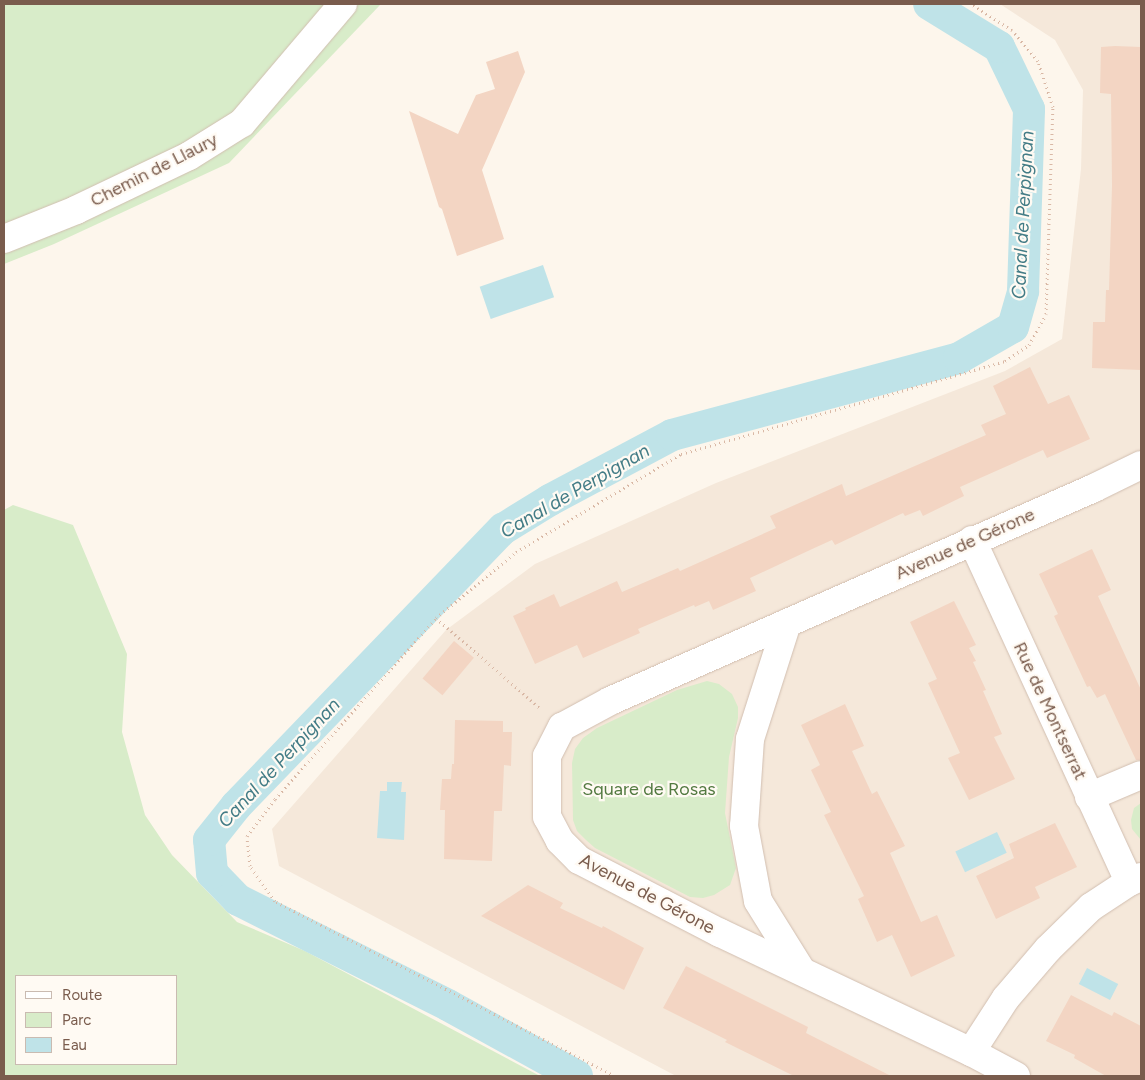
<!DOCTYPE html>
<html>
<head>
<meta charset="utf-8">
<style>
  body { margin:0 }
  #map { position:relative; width:1145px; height:1080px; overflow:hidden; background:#fdf6ec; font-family:Figtree,sans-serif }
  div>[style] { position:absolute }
  .residential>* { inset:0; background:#f5e8da }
  .green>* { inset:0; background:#d8ecc9 }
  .water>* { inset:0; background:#bfe3e8; transform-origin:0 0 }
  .canal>* { height:32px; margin:-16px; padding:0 16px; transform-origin:16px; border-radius:16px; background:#bfe3e8 }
  .building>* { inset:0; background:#f3d5c3; transform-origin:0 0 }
  .path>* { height:3px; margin-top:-1.5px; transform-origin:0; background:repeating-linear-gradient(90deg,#d9b8a5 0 1px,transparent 0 5px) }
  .roads { filter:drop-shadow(0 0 1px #d1beb0) drop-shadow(0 0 1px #d1beb0) }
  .minor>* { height:28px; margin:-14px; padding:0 14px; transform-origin:14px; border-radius:14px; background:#fff }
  span { translate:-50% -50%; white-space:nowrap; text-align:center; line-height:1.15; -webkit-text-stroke:4.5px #fffaf3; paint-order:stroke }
  .street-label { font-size:18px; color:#7a5c4d }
  .park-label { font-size:18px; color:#537a41 }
  .water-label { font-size:19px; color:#437c86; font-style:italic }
  .frame { position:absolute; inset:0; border:5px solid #7a5c4d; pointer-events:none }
  .legend { position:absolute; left:15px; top:975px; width:162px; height:90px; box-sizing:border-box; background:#fffaf3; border:1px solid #cabbb1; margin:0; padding:6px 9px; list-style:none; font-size:15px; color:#7a5c4d }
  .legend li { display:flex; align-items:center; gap:10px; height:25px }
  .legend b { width:25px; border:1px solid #cabbb1 }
</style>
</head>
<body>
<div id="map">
  <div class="residential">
    <div style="clip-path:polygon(1000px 4px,1141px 4px,1141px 1076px,676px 1076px,279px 866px,272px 829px,446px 630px,535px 564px,716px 483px,1005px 371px,1062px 339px,1081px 169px,1083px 90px,1055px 40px)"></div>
  </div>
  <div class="green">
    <div style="clip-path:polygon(4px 4px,381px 4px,229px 163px,54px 244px,4px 264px)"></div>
    <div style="clip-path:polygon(evenodd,13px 505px,73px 525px,127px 654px,122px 732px,145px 815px,172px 855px,237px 922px,305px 951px,540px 1076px,4px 1076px,4px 510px,13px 505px,16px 976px,176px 976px,176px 1064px,16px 1064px,16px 976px)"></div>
    <div style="clip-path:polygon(707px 681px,719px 684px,732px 694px,738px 707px,738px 718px,729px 757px,725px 813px,736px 868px,730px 885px,714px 895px,703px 898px,690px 897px,595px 848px,586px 840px,577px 831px,573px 820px,572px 763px,575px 749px,583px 738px,597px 728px,677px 690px)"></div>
    <div style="clip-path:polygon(1141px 803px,1141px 840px,1132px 829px,1131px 820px,1134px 808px)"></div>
  </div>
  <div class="water">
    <div style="left:543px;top:265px;width:34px;height:67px;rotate:71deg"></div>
    <div style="clip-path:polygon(387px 782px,402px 782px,401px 792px,406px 792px,404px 840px,377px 838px,380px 791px,387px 791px)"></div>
    <div style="left:997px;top:832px;width:23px;height:46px;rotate:65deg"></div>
    <div style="left:1087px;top:968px;width:35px;height:18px;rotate:27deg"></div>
  </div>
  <div class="canal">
    <div style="left:577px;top:1076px;width:147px;rotate:-151.2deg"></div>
    <div style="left:448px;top:1005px;width:235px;rotate:-153.4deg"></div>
    <div style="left:238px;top:900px;width:37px;rotate:-134deg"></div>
    <div style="left:212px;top:873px;width:33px;rotate:-95deg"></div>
    <div style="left:209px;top:840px;width:43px;rotate:-51.5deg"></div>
    <div style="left:236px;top:806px;width:385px;rotate:-46.1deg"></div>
    <div style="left:503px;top:529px;width:55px;rotate:-31.7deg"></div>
    <div style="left:550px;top:500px;width:138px;rotate:-28deg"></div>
    <div style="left:672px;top:435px;width:297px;rotate:-15deg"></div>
    <div style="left:959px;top:358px;width:62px;rotate:-29.9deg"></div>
    <div style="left:1013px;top:327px;width:37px;rotate:-74deg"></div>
    <div style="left:1023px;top:291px;width:182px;rotate:-88.1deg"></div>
    <div style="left:1029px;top:109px;width:69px;rotate:-115.8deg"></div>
    <div style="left:999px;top:47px;width:82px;rotate:-148.4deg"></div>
  </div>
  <div class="building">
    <div style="clip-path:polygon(1115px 46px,1141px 47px,1141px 370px,1092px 368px,1093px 322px,1105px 322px,1106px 290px,1109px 290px,1112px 186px,1111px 94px,1100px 93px,1101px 47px)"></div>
    <div style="clip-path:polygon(518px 51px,525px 72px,482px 170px,504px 239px,457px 256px,442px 209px,439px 207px,409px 111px,458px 134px,476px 95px,495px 89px,486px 62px)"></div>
    <div style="clip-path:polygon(1030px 367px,1048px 404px,1069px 395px,1090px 439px,1047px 458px,1043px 450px,960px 487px,964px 496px,923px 516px,920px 510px,905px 516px,903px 513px,835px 545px,832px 540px,810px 550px,750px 578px,756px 591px,713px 610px,709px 601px,695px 607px,694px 605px,638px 629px,640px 633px,583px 658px,577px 645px,535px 664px,513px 616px,526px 610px,525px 608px,554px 594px,560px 607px,617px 581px,622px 592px,678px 568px,680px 571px,776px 528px,770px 516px,842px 484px,846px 496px,986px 435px,981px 425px,1006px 414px,993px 386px)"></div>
    <div style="clip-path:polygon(1092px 549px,1111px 590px,1098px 596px,1141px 690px,1141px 760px,1136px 760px,1105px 694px,1097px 698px,1090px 686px,1087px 687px,1054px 616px,1058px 614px,1039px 574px)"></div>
    <div style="clip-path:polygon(954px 601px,976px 645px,969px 648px,976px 661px,973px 662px,986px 690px,983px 691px,1002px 734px,994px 737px,1015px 779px,969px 800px,948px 758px,960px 753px,928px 683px,937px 679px,910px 622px)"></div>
    <div style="left:454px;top:641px;width:26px;height:49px;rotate:40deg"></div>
    <div style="clip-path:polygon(845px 704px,864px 746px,852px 751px,872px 794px,877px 791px,905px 846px,890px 853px,921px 922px,937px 915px,955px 956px,911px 977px,892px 935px,877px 942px,858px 899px,864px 896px,824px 815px,831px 812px,811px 770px,820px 765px,801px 725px)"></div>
    <div style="clip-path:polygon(455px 720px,503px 721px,503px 732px,512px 732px,511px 766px,504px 765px,502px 811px,494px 811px,492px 861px,444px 859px,445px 810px,440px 810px,442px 779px,451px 779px,452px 764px,454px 764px)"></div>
    <div style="clip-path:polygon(1055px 823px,1077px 867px,1035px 887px,1040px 898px,996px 919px,976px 876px,1014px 858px,1009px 844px)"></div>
    <div style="clip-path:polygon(528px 885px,563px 903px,560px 908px,602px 928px,603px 926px,644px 948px,624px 990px,481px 916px)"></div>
    <div style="clip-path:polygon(686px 966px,808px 1027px,806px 1033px,891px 1076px,794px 1076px,725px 1042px,727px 1040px,663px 1008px)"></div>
    <div style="clip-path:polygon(1071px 995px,1112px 1016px,1114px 1012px,1141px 1026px,1141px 1076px,1106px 1076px,1074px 1058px,1075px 1055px,1046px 1041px)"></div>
  </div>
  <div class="path">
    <div style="left:436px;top:618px;width:139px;rotate:40.9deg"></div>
    <div style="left:615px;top:1076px;width:382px;rotate:-152.8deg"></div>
    <div style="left:275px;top:901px;width:43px;rotate:-125.5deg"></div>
    <div style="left:250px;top:866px;width:30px;rotate:-96deg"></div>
    <div style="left:247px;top:836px;width:46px;rotate:-52.9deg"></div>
    <div style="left:275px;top:799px;width:242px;rotate:-48.3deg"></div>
    <div style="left:436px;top:618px;width:104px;rotate:-39.5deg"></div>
    <div style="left:516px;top:552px;width:192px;rotate:-30.7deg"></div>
    <div style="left:681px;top:454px;width:337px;rotate:-16deg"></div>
    <div style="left:1005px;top:361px;width:29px;rotate:-34deg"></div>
    <div style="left:1029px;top:345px;width:35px;rotate:-61deg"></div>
    <div style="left:1046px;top:314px;width:207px;rotate:-88.1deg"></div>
    <div style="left:1053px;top:107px;width:48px;rotate:-108.1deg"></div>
    <div style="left:1038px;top:61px;width:40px;rotate:-130deg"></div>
    <div style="left:1012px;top:30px;width:49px;rotate:-147.6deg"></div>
  </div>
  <div class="roads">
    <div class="minor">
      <div style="left:4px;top:239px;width:78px;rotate:-21.9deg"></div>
      <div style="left:76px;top:210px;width:125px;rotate:-25.5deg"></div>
      <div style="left:189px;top:156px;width:62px;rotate:-31.9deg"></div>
      <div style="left:242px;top:123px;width:156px;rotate:-49.7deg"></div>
      <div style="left:972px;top:540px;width:376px;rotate:65.3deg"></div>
      <div style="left:787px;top:623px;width:122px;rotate:107.7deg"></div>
      <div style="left:750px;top:739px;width:87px;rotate:93.9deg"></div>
      <div style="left:744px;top:826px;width:76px;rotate:79.4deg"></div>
      <div style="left:758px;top:901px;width:81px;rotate:58.1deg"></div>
      <div style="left:1089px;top:797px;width:56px;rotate:-22.9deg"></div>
      <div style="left:971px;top:1052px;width:64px;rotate:-57.1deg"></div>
      <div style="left:1006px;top:998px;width:65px;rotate:-49.4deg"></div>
      <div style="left:1048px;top:949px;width:60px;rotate:-44.3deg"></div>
      <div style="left:1091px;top:907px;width:45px;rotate:-33.3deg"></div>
      <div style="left:1129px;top:882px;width:13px;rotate:-23deg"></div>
      <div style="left:1016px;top:1076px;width:51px;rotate:-151.9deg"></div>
      <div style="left:971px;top:1052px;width:278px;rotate:-154.6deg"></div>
      <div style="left:720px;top:933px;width:159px;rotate:-152.6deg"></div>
      <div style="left:579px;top:860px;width:27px;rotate:-135deg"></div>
      <div style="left:560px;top:841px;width:27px;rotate:-118deg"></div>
      <div style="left:547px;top:817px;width:61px;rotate:-90deg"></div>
      <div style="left:547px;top:756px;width:33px;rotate:-63deg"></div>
      <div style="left:562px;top:727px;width:55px;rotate:-28.4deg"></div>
      <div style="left:610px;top:701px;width:529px;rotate:-23.75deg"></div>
      <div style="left:1094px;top:488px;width:52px;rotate:-26.1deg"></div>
    </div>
  </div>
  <div class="street-label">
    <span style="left:154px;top:170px;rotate:-27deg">Chemin de Llaury</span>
    <span style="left:965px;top:544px;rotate:-24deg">Avenue de Gérone</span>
    <span style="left:1050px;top:711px;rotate:65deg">Rue de Montserrat</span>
    <span style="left:647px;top:894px;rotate:28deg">Avenue de Gérone</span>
  </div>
  <div class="park-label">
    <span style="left:649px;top:789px">Square de Rosas</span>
  </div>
  <div class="water-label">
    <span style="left:1023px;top:215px;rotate:-87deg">Canal de Perpignan</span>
    <span style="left:575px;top:491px;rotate:-30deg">Canal de Perpignan</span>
    <span style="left:279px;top:763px;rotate:-47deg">Canal de Perpignan</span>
  </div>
  <div class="frame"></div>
  <ul class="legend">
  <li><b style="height:6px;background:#fff"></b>Route</li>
  <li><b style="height:14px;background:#d8ecc9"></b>Parc</li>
  <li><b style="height:14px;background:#bfe3e8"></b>Eau</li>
  </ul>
</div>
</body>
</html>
